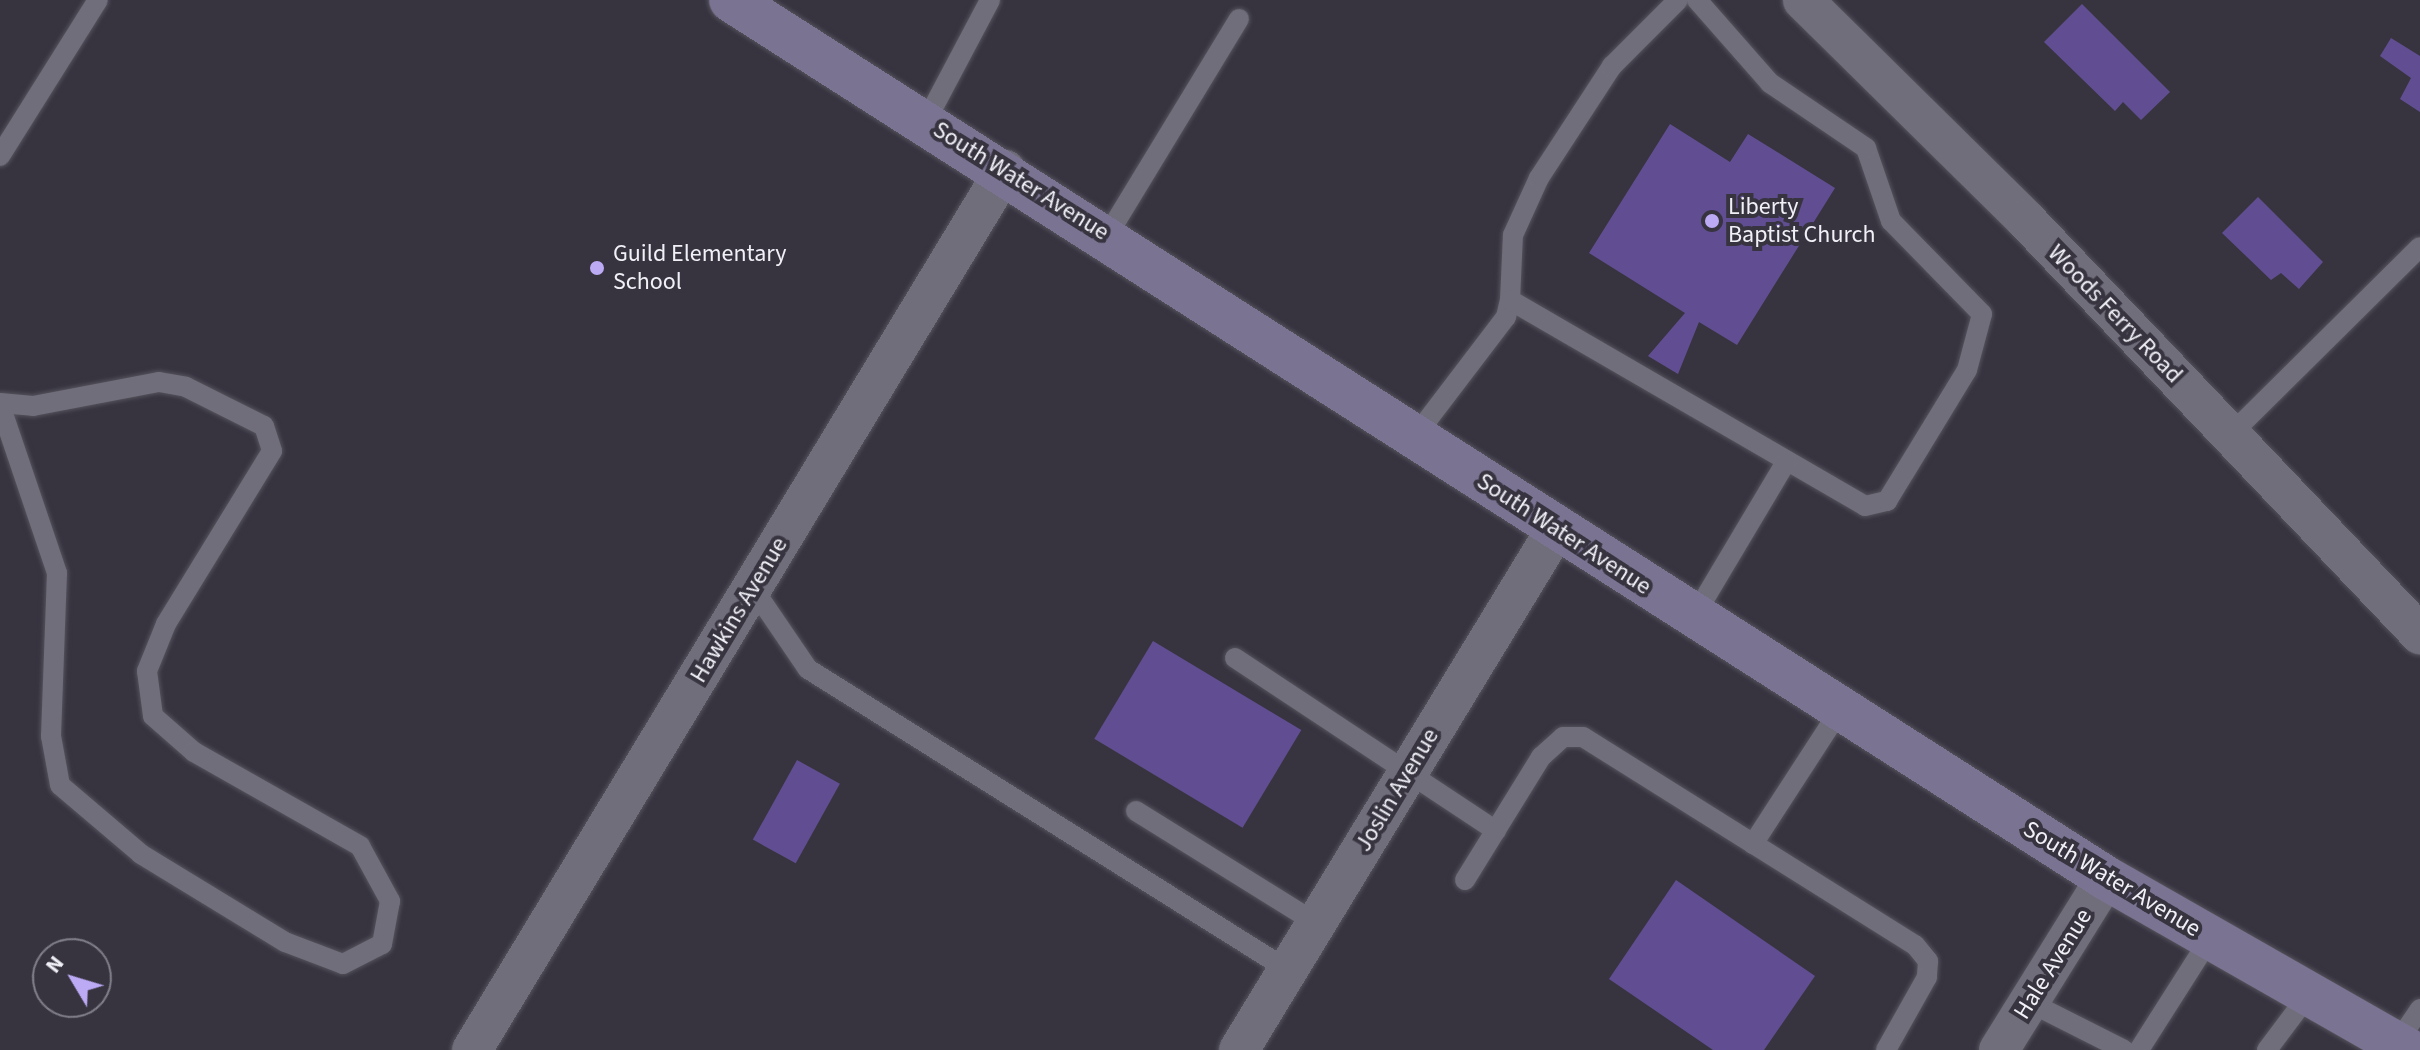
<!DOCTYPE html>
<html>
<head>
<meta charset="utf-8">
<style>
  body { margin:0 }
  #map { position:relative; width:2420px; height:1050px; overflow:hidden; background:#373440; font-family:"Source Sans 3",sans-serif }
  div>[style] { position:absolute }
  .building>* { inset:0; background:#614e92; transform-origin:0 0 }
  .roads { filter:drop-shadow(0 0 2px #55535c) drop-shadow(0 0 2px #55535c) }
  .service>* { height:20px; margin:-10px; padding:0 10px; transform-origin:10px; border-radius:10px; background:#716e7b }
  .minor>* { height:40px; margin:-20px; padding:0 20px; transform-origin:20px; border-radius:20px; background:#716e7b }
  .secondary>* { height:44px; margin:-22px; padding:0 22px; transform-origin:22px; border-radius:22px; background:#7b7392 }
  .dots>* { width:22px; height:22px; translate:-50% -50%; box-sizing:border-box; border:4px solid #373440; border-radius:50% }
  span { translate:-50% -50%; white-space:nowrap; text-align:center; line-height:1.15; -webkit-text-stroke:8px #373440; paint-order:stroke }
  .street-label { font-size:24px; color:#f1f0f7 }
  .poi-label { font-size:24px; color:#f1f0f7 }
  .left { translate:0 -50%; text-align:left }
  .north { position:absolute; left:32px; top:938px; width:80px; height:80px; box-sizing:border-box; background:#373440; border:2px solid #817f89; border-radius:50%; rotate:308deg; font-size:22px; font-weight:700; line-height:32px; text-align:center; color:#f1f0f7 }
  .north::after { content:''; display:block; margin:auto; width:28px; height:36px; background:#bcaaf5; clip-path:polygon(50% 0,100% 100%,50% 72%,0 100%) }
</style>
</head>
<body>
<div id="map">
  <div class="building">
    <div style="clip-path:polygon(2082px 4px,2170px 92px,2141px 120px,2123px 102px,2115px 111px,2044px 42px)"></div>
    <div style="clip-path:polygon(2391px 38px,2420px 56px,2420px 112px,2400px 99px,2411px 78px,2380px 56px)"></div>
    <div style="clip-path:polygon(1670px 124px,1730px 162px,1748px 134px,1835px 188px,1737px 345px,1699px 322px,1678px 374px,1648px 356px,1685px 313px,1589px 253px)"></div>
    <div style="clip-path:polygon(2258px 197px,2323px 262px,2299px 289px,2281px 273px,2271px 280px,2222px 233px)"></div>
    <div style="left:1153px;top:641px;width:173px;height:114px;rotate:31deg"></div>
    <div style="left:797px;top:760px;width:49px;height:91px;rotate:29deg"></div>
    <div style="clip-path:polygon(1676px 880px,1815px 976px,1764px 1050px,1713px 1050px,1609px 979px)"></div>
  </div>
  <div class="roads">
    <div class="service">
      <div style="left:926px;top:121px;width:137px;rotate:-62.1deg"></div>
      <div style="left:0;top:156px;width:184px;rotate:-57.9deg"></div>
      <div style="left:1107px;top:236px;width:254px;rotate:-58.7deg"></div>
      <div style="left:1510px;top:300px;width:65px;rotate:-87.4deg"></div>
      <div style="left:1513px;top:235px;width:63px;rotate:-65.5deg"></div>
      <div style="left:1539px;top:178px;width:134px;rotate:-56.9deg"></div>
      <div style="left:1612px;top:66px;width:93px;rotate:-45deg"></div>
      <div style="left:0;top:403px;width:33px;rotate:5deg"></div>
      <div style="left:33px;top:406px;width:128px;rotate:-10.8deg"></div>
      <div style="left:159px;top:382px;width:27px;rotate:10deg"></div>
      <div style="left:186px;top:387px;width:87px;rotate:26.6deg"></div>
      <div style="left:264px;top:426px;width:26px;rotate:72deg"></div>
      <div style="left:272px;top:451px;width:203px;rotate:121.5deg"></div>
      <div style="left:166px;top:624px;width:51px;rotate:112deg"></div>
      <div style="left:147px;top:671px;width:45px;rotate:82.4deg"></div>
      <div style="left:153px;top:716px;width:55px;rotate:41.3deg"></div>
      <div style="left:194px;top:752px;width:191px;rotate:29.5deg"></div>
      <div style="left:360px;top:846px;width:63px;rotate:61.4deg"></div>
      <div style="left:390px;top:901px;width:44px;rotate:100.5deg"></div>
      <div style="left:382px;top:944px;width:44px;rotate:152.9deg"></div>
      <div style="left:343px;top:964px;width:62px;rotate:-159.2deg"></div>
      <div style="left:285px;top:942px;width:169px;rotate:-148.6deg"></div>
      <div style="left:141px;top:854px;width:106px;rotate:-139.6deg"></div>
      <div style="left:60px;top:785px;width:50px;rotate:-100.4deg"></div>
      <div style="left:51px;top:736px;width:163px;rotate:-87.9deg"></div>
      <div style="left:57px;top:573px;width:177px;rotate:-108.7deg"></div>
      <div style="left:1416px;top:435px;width:148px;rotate:-52.7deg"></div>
      <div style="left:1506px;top:317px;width:17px;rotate:-77deg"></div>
      <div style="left:1510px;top:300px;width:410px;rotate:30.1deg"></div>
      <div style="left:1865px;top:506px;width:23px;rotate:-13deg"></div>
      <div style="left:1887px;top:501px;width:153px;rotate:-58.6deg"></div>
      <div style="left:1967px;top:370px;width:58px;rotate:-75deg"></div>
      <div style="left:1982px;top:314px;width:130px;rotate:-134.4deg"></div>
      <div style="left:1891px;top:221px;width:77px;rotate:-108.9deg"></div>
      <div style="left:1866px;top:148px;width:116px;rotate:-145.9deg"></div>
      <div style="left:1770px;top:83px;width:111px;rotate:-131.3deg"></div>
      <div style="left:2230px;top:435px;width:267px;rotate:-44.7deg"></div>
      <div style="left:752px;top:587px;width:99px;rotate:55.7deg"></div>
      <div style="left:808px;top:669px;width:567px;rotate:32.09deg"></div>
      <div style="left:1693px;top:618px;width:182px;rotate:-59.2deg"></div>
      <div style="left:1235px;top:658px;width:313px;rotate:33.5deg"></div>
      <div style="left:1136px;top:811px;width:212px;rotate:31.9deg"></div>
      <div style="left:1753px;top:844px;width:160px;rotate:-57deg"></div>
      <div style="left:1465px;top:880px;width:145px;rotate:-58.3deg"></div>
      <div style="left:1541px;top:757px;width:30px;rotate:-42deg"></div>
      <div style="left:1563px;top:737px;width:20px"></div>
      <div style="left:1583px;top:737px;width:392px;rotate:32.1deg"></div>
      <div style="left:1915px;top:945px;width:21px;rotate:51deg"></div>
      <div style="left:1928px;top:961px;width:16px;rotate:94deg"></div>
      <div style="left:1927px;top:977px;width:84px;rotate:119.3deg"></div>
      <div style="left:2029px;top:1002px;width:106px;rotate:26.8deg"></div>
      <div style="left:2397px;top:1043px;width:41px;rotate:-55.9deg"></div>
      <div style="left:2139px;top:1050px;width:134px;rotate:-57.5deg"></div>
      <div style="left:2267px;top:1050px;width:70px;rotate:-53.1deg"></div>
    </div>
    <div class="minor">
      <div style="left:1803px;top:0;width:313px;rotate:44.6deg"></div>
      <div style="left:2026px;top:220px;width:572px;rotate:46.42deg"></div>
      <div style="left:472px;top:1050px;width:1029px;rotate:-58.8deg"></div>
      <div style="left:1239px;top:1050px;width:608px;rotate:-58.66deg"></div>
      <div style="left:1999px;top:1050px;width:203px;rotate:-58.1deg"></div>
    </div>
    <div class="secondary">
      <div style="left:731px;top:0;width:1631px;rotate:32.56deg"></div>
      <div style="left:2106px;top:878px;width:348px;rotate:29.7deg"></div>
    </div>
  </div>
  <div class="dots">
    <div style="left:1712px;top:221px;background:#bcaaf5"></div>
    <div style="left:597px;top:268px;background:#bcaaf5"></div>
  </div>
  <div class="street-label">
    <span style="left:1021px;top:181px;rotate:32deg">South Water Avenue</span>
    <span style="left:2115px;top:314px;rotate:46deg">Woods Ferry Road</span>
    <span style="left:1564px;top:534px;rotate:33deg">South Water Avenue</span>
    <span style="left:739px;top:610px;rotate:-59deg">Hawkins Avenue</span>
    <span style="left:1397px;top:790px;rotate:-59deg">Joslin Avenue</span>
    <span style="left:2112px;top:879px;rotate:31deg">South Water Avenue</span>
    <span style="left:2053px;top:964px;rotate:-58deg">Hale Avenue</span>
  </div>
  <div class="poi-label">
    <span class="left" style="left:1728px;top:221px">Liberty<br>Baptist Church</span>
    <span class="left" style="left:613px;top:268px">Guild Elementary<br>School</span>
  </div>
  <div class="north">N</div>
</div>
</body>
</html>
